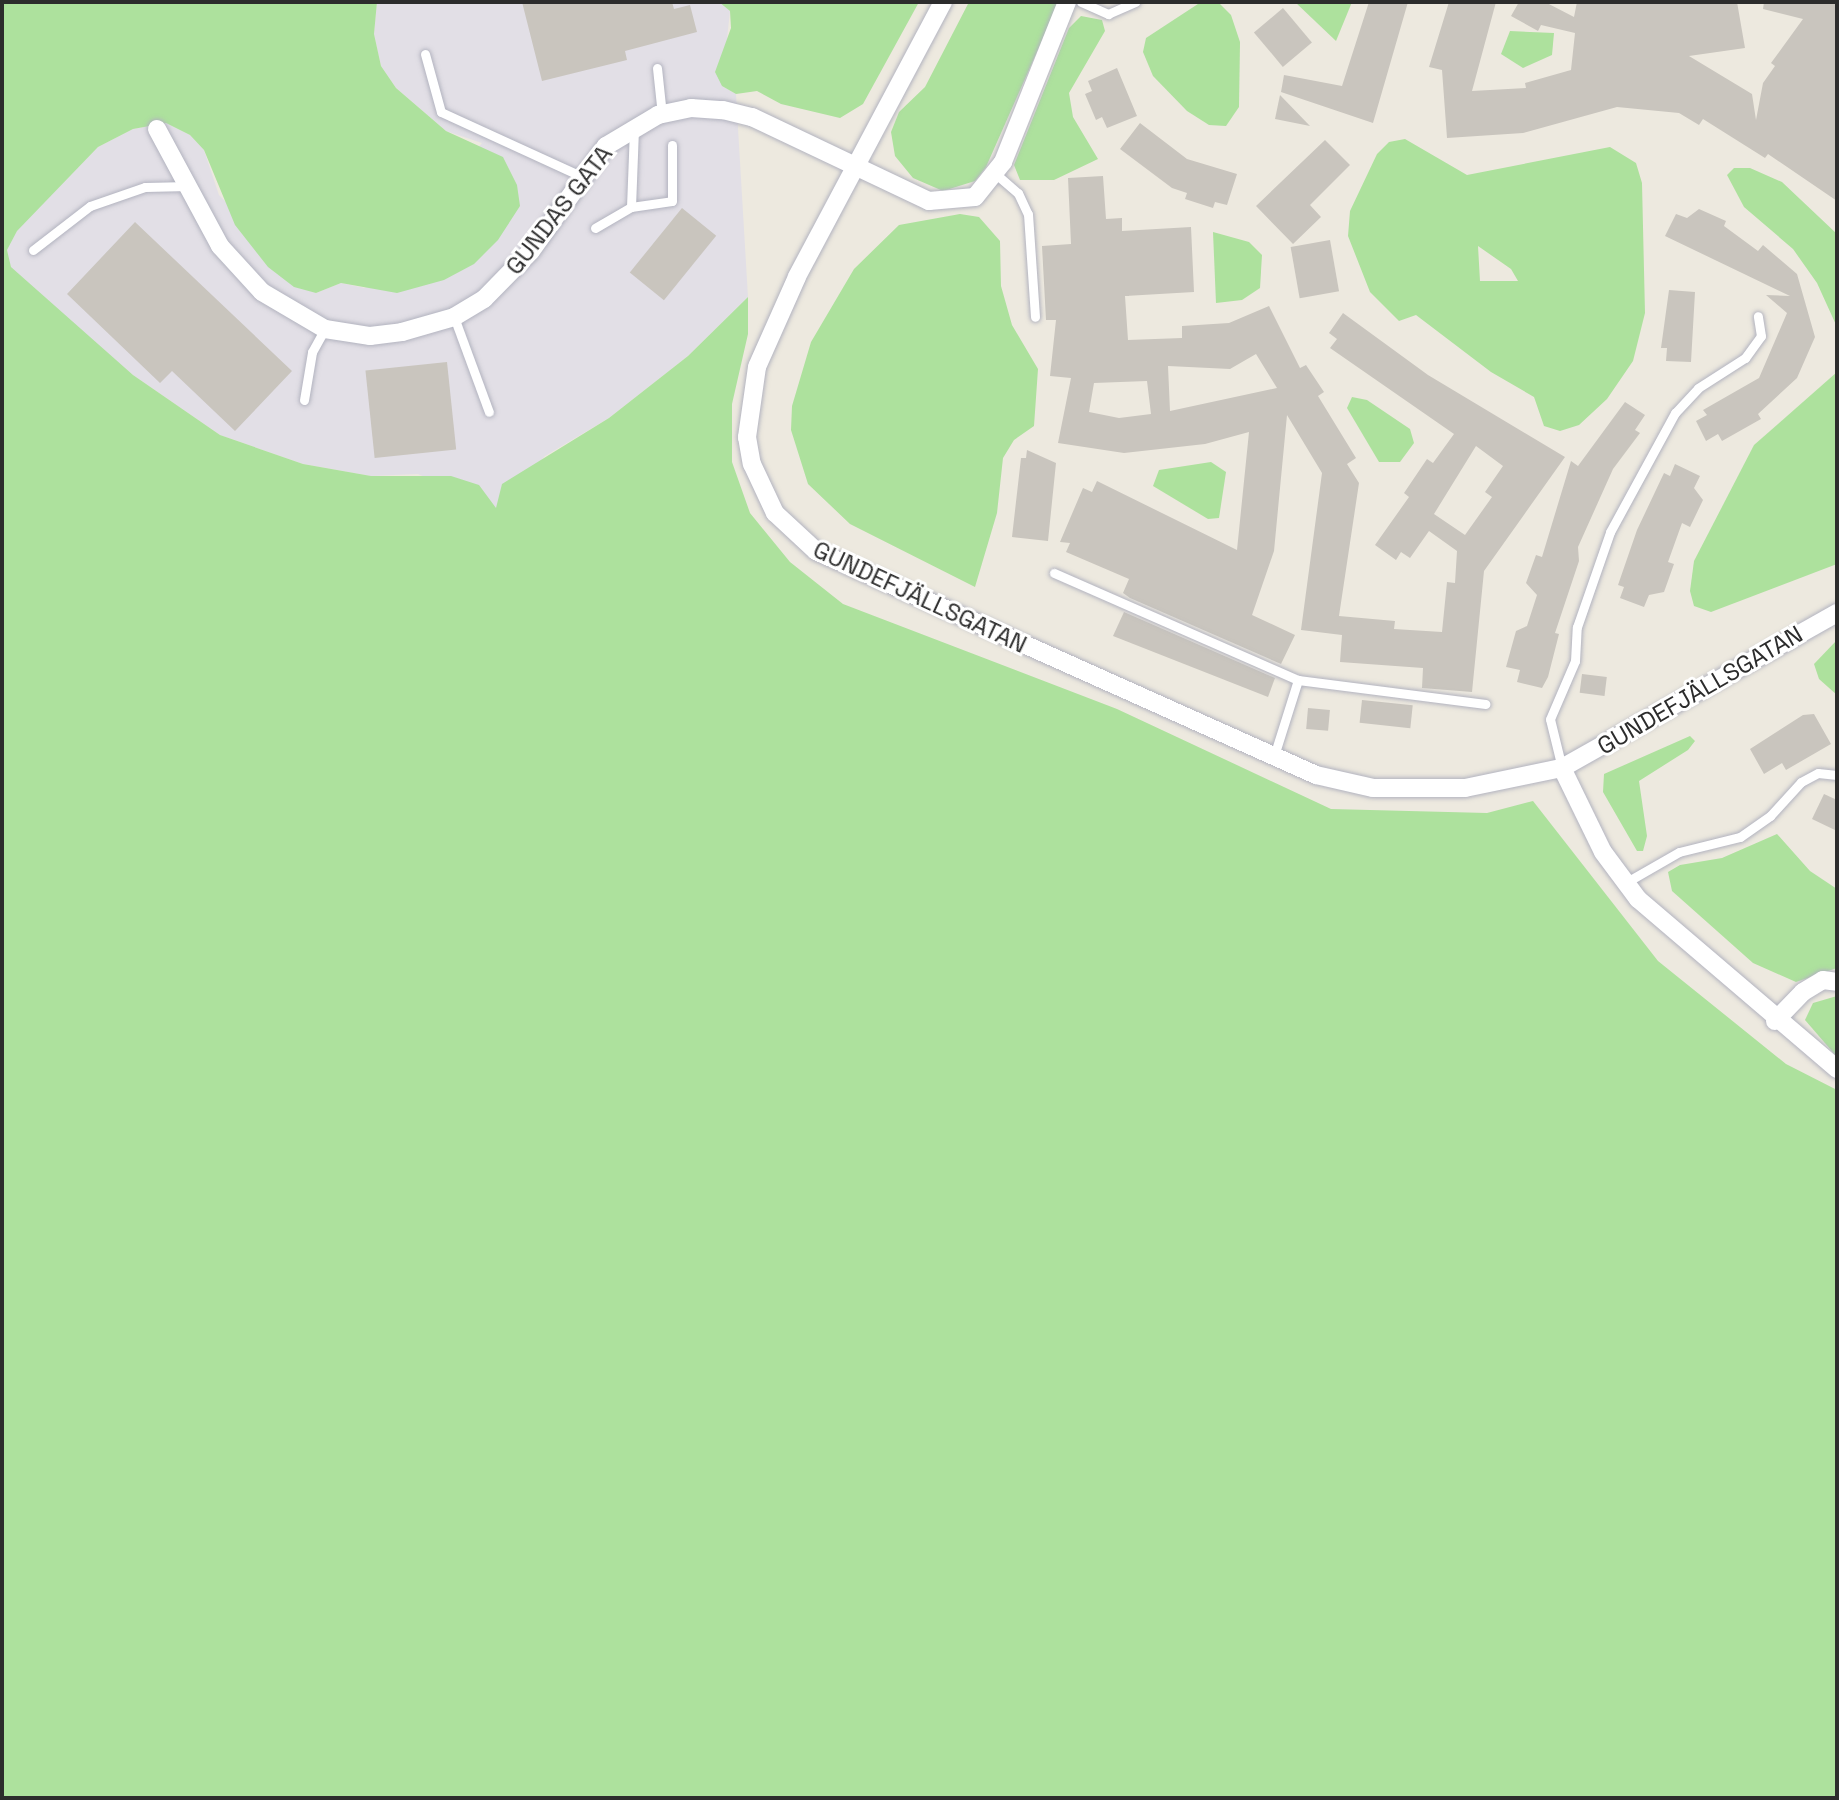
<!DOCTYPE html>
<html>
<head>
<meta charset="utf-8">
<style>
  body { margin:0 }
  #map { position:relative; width:1839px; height:1800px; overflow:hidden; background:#ede9df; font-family:"Space Grotesk",sans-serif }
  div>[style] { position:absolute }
  .industrial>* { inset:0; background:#e2dfe6 }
  .green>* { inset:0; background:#ade19d }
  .building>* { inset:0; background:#c9c5be; transform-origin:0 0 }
  .roads { filter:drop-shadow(0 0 2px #b2b3bf) drop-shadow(0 0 2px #b2b3bf) }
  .lane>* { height:9px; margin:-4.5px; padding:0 4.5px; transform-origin:4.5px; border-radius:4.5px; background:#fff }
  .street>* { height:18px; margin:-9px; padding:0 9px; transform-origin:9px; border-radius:9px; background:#fff }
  span { translate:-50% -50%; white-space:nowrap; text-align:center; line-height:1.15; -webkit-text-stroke:6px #fff; paint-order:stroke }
  .street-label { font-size:24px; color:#2c2c2c }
  .frame { position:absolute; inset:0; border:4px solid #2c2c2c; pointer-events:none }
</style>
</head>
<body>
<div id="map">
  <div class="industrial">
    <div style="clip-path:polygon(377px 2px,719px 2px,730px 11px,722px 86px,736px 94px,748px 297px,688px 356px,609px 418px,545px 456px,496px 509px,418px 474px,371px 476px,303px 464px,220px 435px,133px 375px,72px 324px,11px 268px,7px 250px,17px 230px,98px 147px,133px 129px,166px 123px,190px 135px,204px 150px,219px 195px,316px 293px,341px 283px,365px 288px,482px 143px,446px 131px,396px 88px,381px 66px,374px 34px)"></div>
  </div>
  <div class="green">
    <div style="clip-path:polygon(2px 2px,377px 2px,374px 34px,381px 66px,396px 88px,446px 131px,503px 157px,517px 185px,520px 206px,498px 240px,474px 264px,444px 280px,397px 293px,341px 283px,316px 293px,294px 287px,268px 267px,235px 225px,204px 150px,190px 135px,166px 123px,133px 129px,98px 147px,17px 231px,7px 250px,11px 267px,133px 375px,220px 435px,303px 464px,371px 476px,451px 476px,479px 485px,496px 508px,502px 484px,609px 418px,688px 356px,748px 297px,748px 334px,732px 404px,732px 462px,750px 513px,790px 562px,843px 604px,1117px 709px,1331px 809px,1487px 813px,1533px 801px,1658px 961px,1786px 1064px,1837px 1090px,1837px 1798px,2px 1798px)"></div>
    <div style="clip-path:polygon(719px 2px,919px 2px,863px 104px,840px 118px,781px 104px,757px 91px,736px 94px,722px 86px,715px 72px,731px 28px,730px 11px)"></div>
    <div style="clip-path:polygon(969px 2px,1059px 2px,986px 167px,975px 181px,943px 191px,913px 178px,895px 156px,891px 132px,899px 112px,925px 87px)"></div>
    <div style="clip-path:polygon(1201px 2px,1218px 2px,1231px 15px,1240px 42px,1239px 107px,1226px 126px,1209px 125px,1187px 111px,1153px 76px,1143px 52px,1146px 38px)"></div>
    <div style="clip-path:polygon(1295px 2px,1352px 2px,1336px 41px)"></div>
    <div style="clip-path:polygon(1081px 16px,1102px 20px,1105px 31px,1069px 93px,1073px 117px,1098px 159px,1054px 180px,1020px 180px,1014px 165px,1069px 28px)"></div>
    <div style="clip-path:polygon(1510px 31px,1554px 33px,1552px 55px,1523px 68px,1501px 54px)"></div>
    <div style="clip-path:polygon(evenodd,1405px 139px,1467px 175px,1610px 147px,1636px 163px,1642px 183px,1645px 313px,1633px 361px,1607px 399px,1579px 425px,1560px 431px,1544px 426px,1534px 397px,1491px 372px,1416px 315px,1399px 321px,1370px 292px,1348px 236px,1350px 211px,1377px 154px,1389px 142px,1405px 139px,1478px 246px,1511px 269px,1518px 281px,1480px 281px,1478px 246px)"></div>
    <div style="clip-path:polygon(1734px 168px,1750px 168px,1782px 182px,1837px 234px,1837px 327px,1817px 283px,1793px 249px,1744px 207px,1727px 175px)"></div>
    <div style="clip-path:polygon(960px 214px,979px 217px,1000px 241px,1001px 286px,1012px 325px,1038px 369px,1034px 426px,1014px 440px,1003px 458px,997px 513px,975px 587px,850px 524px,808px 484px,791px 430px,792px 406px,811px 342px,854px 269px,899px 225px)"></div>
    <div style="clip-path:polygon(1213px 232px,1249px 242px,1262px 255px,1260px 288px,1242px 300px,1216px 303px)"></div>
    <div style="clip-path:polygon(1837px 372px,1837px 564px,1711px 612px,1694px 606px,1690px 591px,1694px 561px,1754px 445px)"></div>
    <div style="clip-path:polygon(1352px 397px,1367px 400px,1410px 429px,1414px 443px,1400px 462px,1379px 462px,1347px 408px)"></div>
    <div style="clip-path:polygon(1211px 462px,1226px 472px,1219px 518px,1208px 519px,1153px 486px,1159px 470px)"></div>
    <div style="clip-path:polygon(1837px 640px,1837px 695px,1819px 679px,1814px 664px)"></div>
    <div style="clip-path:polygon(1690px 736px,1695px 741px,1688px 750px,1639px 781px,1647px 836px,1643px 851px,1637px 851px,1603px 792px,1604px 774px)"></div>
    <div style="clip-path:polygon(1777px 834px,1810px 871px,1837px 889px,1837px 968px,1796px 982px,1753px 963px,1672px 891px,1668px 872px,1680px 865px,1722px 858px)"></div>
    <div style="clip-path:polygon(1837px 996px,1837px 1057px,1805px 1020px,1813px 1003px)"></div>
  </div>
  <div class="building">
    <div style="clip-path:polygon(522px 2px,672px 2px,674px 9px,690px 5px,697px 32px,625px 51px,627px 60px,542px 81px)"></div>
    <div style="clip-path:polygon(1369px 2px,1408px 2px,1373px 123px,1281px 92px,1284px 75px,1342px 86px)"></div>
    <div style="clip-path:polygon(1449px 2px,1496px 2px,1472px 91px,1526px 88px,1525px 83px,1571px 70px,1575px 33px,1541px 25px,1538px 31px,1511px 16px,1519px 2px,1545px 2px,1574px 17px,1577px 2px,1737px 2px,1745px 48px,1689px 56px,1752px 94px,1756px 120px,1763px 83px,1775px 66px,1771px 63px,1803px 19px,1763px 9px,1764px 2px,1837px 2px,1837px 201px,1768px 154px,1765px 158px,1703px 119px,1699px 125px,1679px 113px,1617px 107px,1523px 133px,1447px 138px,1442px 70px,1429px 67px)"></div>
    <div style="left:1283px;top:8px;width:45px;height:38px;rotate:50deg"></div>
    <div style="clip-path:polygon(1117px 68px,1137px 116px,1107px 128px,1102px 117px,1096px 120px,1085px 94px,1092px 91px,1088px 81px)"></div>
    <div style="clip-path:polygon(1280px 95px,1310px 126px,1275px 119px)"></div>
    <div style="clip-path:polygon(1140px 123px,1187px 159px,1237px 174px,1227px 205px,1215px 202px,1213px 208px,1185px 199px,1187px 193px,1172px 188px,1120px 149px)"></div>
    <div style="clip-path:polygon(1325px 140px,1350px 165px,1310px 205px,1321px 217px,1293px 244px,1256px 206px)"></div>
    <div style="clip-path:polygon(evenodd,1103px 176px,1106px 219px,1122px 218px,1122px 231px,1191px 227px,1194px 292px,1125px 296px,1128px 340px,1182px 338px,1182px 326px,1229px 323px,1269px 306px,1300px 368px,1306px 365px,1324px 392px,1318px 396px,1356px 458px,1347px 464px,1359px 483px,1339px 616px,1395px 621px,1394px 629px,1442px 632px,1447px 582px,1455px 583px,1457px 551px,1429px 531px,1410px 558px,1401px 552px,1396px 560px,1375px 545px,1409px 497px,1404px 493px,1427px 459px,1433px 463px,1454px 434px,1330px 348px,1337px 339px,1329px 333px,1343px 313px,1428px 375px,1565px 457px,1484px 571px,1472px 692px,1422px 688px,1423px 668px,1340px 662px,1342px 635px,1301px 630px,1322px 473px,1287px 415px,1274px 551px,1252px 615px,1295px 635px,1281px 664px,1130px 598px,1123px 593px,1129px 579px,1066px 552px,1070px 543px,1060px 542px,1083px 488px,1092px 492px,1097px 481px,1237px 550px,1249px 432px,1205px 444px,1124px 453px,1058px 443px,1071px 378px,1050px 376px,1056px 320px,1046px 320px,1042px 246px,1071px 244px,1068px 178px,1103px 176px,1256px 354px,1277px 388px,1170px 411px,1168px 366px,1230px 369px,1256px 354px,1103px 176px,1147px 381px,1151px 414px,1119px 418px,1089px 412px,1094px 383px,1147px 381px,1103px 176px,1476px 446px,1503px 466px,1485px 492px,1492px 497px,1465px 535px,1434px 514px,1476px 446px)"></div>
    <div style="left:682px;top:208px;width:44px;height:83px;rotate:39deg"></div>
    <div style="clip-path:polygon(1699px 209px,1726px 221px,1724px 226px,1758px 251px,1763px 245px,1797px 274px,1815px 337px,1797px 378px,1758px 414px,1761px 419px,1722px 441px,1718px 434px,1706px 441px,1696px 421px,1707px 415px,1703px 410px,1759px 378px,1787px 313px,1766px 295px,1790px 296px,1665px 236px,1676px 214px,1687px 218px)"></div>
    <div style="clip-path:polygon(135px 222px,292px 371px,235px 431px,172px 371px,160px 383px,67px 294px)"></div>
    <div style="left:1330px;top:240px;width:52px;height:40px;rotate:80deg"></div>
    <div style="clip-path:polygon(1669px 290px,1695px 292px,1691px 362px,1666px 361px,1667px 348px,1661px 348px)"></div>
    <div style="left:447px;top:362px;width:88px;height:82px;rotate:84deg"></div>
    <div style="clip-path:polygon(1625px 402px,1645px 415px,1635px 430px,1640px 433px,1613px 469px,1578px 547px,1579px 561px,1555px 633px,1559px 634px,1548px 677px,1542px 688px,1517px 682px,1520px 670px,1506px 667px,1516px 631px,1527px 626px,1537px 595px,1526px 583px,1536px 555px,1542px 557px,1571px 461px,1578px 466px)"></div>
    <div style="clip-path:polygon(1027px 450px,1056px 463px,1048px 541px,1012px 537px,1021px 458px,1026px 458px)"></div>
    <div style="clip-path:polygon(1675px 464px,1700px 476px,1694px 488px,1703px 500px,1690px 527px,1682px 523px,1668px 562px,1674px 564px,1664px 592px,1649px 595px,1644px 607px,1620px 598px,1624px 587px,1618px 585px,1637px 530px,1664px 473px,1670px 476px)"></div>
    <div style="clip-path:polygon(1124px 612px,1275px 678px,1268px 697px,1113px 636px)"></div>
    <div style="left:1582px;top:674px;width:25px;height:19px;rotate:7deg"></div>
    <div style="left:1362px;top:700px;width:51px;height:23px;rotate:6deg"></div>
    <div style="left:1308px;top:708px;width:22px;height:21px;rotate:5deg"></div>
    <div style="clip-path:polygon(1814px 714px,1831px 744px,1786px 770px,1782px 763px,1764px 774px,1750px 749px,1803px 715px)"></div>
    <div style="clip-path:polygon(1824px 794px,1837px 800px,1837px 831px,1812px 819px)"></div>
  </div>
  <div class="roads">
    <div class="lane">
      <div style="left:1081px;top:2px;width:30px;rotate:24deg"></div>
      <div style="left:1108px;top:14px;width:30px;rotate:-24deg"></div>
      <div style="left:425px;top:54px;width:60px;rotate:74.6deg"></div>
      <div style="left:441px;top:112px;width:154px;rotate:24.6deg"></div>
      <div style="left:657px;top:68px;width:47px;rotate:83.9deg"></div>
      <div style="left:997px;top:175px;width:28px;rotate:41deg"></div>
      <div style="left:1018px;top:193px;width:23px;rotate:65deg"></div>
      <div style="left:1028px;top:214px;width:103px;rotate:86.1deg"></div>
      <div style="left:631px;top:207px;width:78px;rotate:-87.8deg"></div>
      <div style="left:595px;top:228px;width:42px;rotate:-30.3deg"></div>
      <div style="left:631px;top:207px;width:41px;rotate:-8.3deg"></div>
      <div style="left:672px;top:201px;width:56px;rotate:-90deg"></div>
      <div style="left:33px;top:250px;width:72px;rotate:-37.7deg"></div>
      <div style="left:90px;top:206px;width:58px;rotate:-19.1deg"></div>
      <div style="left:145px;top:187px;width:44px;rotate:-1.3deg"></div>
      <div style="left:454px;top:317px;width:101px;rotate:69.8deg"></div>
      <div style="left:304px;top:400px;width:49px;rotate:-80.5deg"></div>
      <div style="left:312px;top:352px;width:26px;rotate:-61deg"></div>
      <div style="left:1054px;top:573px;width:266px;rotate:23.7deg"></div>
      <div style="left:1298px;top:680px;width:189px;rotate:7.3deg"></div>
      <div style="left:1274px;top:756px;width:80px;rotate:-72.5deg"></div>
      <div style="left:1562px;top:768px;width:50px;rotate:-103.8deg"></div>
      <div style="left:1550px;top:719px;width:63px;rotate:-66.7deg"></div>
      <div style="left:1575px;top:661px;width:34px;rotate:-87deg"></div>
      <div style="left:1577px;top:627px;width:101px;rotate:-70.8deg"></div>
      <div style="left:1610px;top:532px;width:136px;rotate:-61.4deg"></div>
      <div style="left:1675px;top:413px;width:34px;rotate:-47deg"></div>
      <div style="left:1698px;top:388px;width:56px;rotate:-32.6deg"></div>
      <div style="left:1745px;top:358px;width:27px;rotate:-54deg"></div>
      <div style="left:1761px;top:336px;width:20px;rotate:-99deg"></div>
      <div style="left:1625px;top:883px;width:62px;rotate:-29.9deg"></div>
      <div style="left:1679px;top:852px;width:63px;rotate:-13.8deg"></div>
      <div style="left:1740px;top:837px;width:37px;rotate:-35deg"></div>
      <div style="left:1770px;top:816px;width:46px;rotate:-47.6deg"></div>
      <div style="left:1801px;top:782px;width:19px;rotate:-28deg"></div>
      <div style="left:1818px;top:773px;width:19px;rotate:6deg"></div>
    </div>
    <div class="street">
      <div style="left:943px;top:2px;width:311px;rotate:118deg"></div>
      <div style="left:797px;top:277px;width:98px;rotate:114deg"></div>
      <div style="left:757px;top:367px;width:71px;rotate:98.1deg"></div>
      <div style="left:747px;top:437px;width:27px;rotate:80deg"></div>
      <div style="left:752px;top:464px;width:54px;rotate:64.9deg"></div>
      <div style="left:775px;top:513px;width:56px;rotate:42.8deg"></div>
      <div style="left:816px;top:551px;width:548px;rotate:24.13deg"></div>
      <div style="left:1316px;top:775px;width:58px;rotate:12.8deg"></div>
      <div style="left:1373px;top:788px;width:92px"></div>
      <div style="left:1465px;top:788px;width:99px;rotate:-11.7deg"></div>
      <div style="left:1562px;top:768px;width:316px;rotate:-29.4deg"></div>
      <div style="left:157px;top:129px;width:133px;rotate:61.7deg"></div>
      <div style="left:220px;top:246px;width:62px;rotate:47.6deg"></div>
      <div style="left:262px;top:292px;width:73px;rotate:30.4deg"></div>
      <div style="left:325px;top:329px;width:46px;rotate:8.8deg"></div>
      <div style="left:370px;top:336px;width:32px;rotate:-7deg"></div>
      <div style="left:402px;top:332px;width:54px;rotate:-16.1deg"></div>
      <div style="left:454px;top:317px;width:35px;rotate:-31deg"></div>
      <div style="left:484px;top:299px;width:67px;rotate:-45.6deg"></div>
      <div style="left:531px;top:251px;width:129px;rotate:-54.5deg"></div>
      <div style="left:606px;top:146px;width:61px;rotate:-30.8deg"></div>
      <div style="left:658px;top:115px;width:34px;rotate:-12deg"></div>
      <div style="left:691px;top:108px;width:32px;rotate:4deg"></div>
      <div style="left:723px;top:110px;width:30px;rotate:14deg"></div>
      <div style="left:752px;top:117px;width:196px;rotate:25.4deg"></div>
      <div style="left:929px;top:201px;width:46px;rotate:-5deg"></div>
      <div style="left:975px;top:197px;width:45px;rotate:-51.3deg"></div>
      <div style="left:1003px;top:162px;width:172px;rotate:-68.2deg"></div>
      <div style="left:1562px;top:768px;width:93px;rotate:64deg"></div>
      <div style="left:1603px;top:852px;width:59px;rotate:53.3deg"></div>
      <div style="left:1638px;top:899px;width:262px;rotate:40.5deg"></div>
      <div style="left:1775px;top:1021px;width:40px;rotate:-46deg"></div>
      <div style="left:1803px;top:992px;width:23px;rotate:-31deg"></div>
      <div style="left:1823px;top:980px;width:14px;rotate:8deg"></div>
    </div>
  </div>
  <div class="street-label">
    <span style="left:559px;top:210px;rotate:-52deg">GUNDAS GATA</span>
    <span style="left:920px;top:597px;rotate:25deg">GUNDEFJÄLLSGATAN</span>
    <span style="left:1700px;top:690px;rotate:-30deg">GUNDEFJÄLLSGATAN</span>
  </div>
  <div class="frame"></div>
</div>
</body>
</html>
